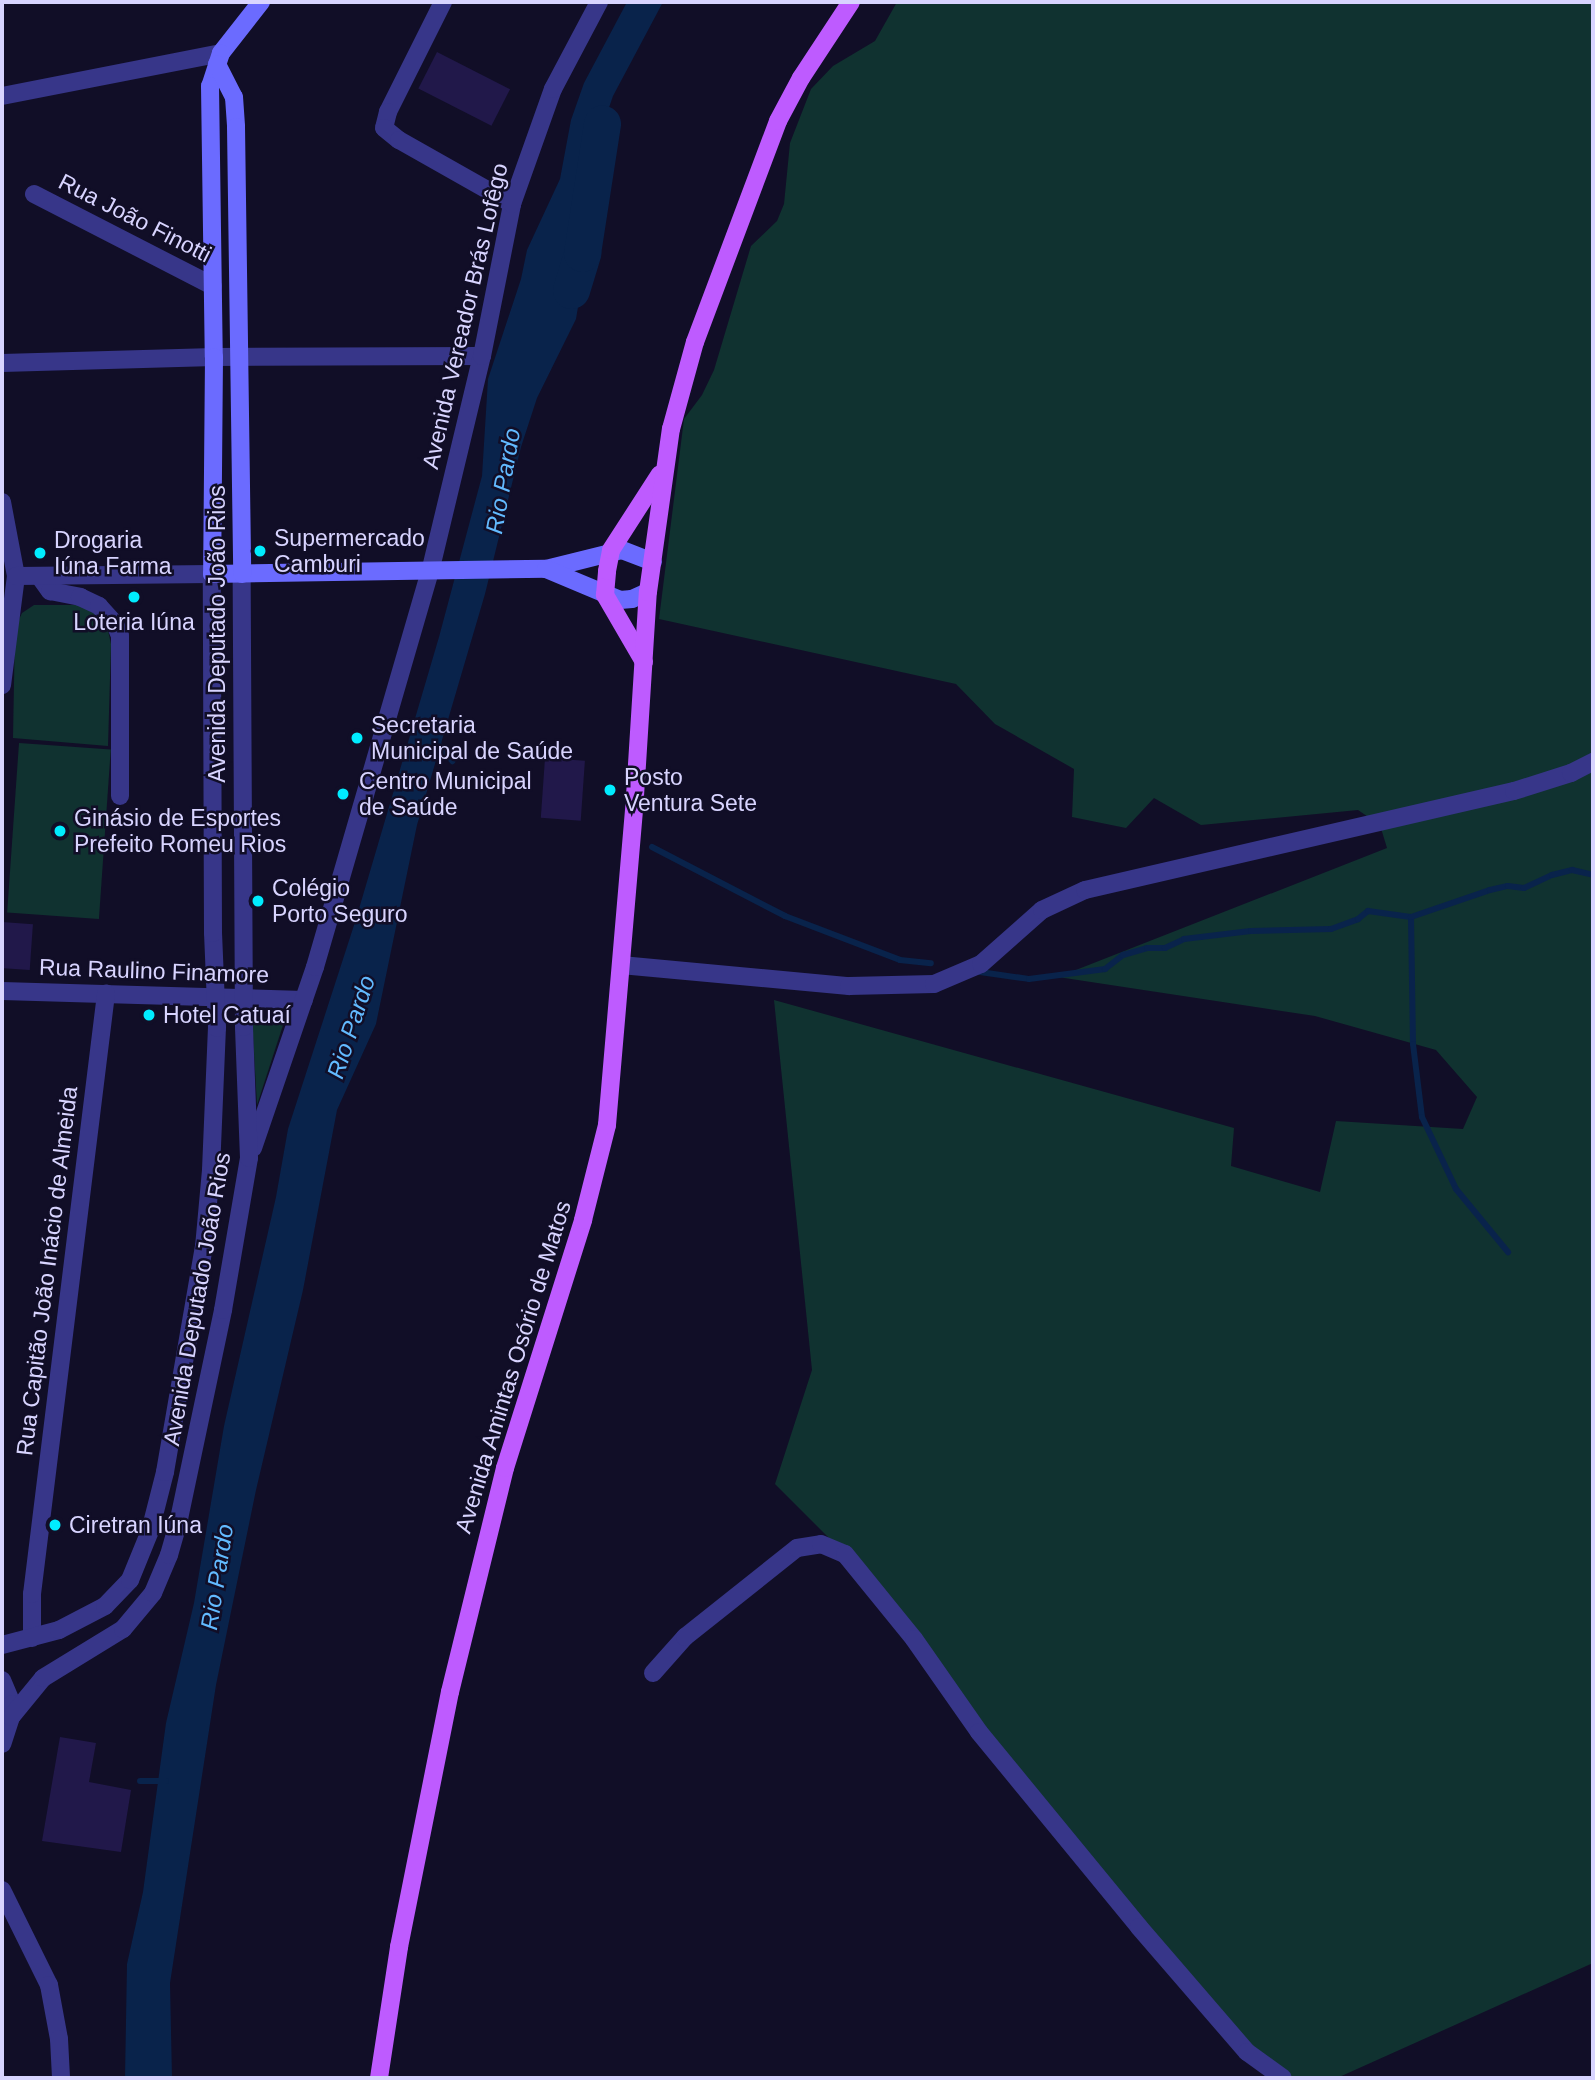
<!DOCTYPE html>
<html>
<head>
<meta charset="utf-8">
<style>
  body { margin:0 }
  #map { position:relative; width:1595px; height:2080px; overflow:hidden; background:#110e27; font-family:Helvetica,sans-serif }
  div>[style] { position:absolute }
  .green>* { inset:0; background:#103230; transform-origin:0 0 }
  .water>* { inset:0; background:#09234b }
  .stream>* { height:6px; margin:-3px; padding:0 3px; transform-origin:3px; border-radius:3px; background:#09234b }
  .river>* { height:37px; margin:-18.5px; padding:0 18.5px; transform-origin:18.5px; border-radius:18.5px; background:#09234b }
  .building>* { inset:0; background:#21184a; transform-origin:0 0 }
  .minor>* { height:18px; margin:-9px; padding:0 9px; transform-origin:9px; border-radius:9px; background:#373689 }
  .tertiary>* { height:18px; margin:-9px; padding:0 9px; transform-origin:9px; border-radius:9px; background:#373689 }
  .secondary>* { height:18px; margin:-9px; padding:0 9px; transform-origin:9px; border-radius:9px; background:#6b6bff }
  .primary>* { height:18px; margin:-9px; padding:0 9px; transform-origin:9px; border-radius:9px; background:#be5bff }
  .dots>* { width:19px; height:19px; translate:-50% -50%; box-sizing:border-box; border:4px solid #110e27; border-radius:50% }
  span { translate:-50% -50%; white-space:nowrap; text-align:center; line-height:1.15; -webkit-text-stroke:5px #110e27; paint-order:stroke }
  .street-label { font-size:23px; color:#d8d4ff }
  .poi-label { font-size:23px; color:#d8d4ff }
  .left { translate:0 -50%; text-align:left }
  .water-label { font-size:24px; color:#62baff; font-style:italic }
  .frame { position:absolute; inset:0; border:4px solid #d8d4ff; pointer-events:none }
</style>
</head>
<body>
<div id="map">
  <div class="green">
    <div style="clip-path:polygon(897px 2px,1593px 2px,1593px 1963px,1337px 2078px,1273px 2078px,1194px 1995px,961px 1721px,867px 1583px,839px 1548px,775px 1484px,812px 1370px,774px 1000px,1234px 1128px,1231px 1166px,1320px 1192px,1336px 1121px,1463px 1129px,1477px 1097px,1436px 1050px,1315px 1016px,1058px 977px,1387px 848px,1380px 825px,1358px 810px,1201px 825px,1154px 798px,1126px 828px,1072px 817px,1074px 769px,995px 724px,956px 684px,659px 619px,684px 419px,702px 395px,714px 370px,751px 246px,777px 221px,784px 204px,790px 143px,811px 89px,833px 66px,875px 41px)"></div>
    <div style="clip-path:polygon(34px 605px,81px 605px,89px 608px,107px 626px,111px 644px,108px 746px,13px 738px,15px 628px,22px 613px)"></div>
    <div style="left:19px;top:743px;width:92px;height:170px;rotate:4deg"></div>
    <div style="clip-path:polygon(252px 1017px,285px 1019px,257px 1105px)"></div>
  </div>
  <div class="water">
    <div style="clip-path:polygon(627px 2px,663px 2px,613px 96px,602px 128px,583px 226px,582px 283px,576px 319px,537px 398px,521px 447px,485px 594px,417px 825px,376px 1024px,337px 1110px,303px 1290px,256px 1490px,216px 1685px,170px 1983px,172px 2078px,125px 2078px,127px 1964px,143px 1892px,166px 1723px,194px 1603px,224px 1426px,276px 1197px,288px 1129px,356px 919px,439px 637px,482px 476px,488px 379px,521px 279px,527px 250px,560px 179px,571px 120px,584px 83px)"></div>
  </div>
  <div class="stream">
    <div style="left:436px;top:741px;width:26px;rotate:51deg"></div>
    <div style="left:652px;top:847px;width:150px;rotate:27.4deg"></div>
    <div style="left:785px;top:916px;width:123px;rotate:20.9deg"></div>
    <div style="left:900px;top:960px;width:31px;rotate:6deg"></div>
    <div style="left:1411px;top:917px;width:127px;rotate:89.1deg"></div>
    <div style="left:1413px;top:1044px;width:74px;rotate:83deg"></div>
    <div style="left:1422px;top:1117px;width:80px;rotate:64.7deg"></div>
    <div style="left:1456px;top:1189px;width:82px;rotate:50.5deg"></div>
    <div style="left:980px;top:972px;width:49px;rotate:8.1deg"></div>
    <div style="left:1029px;top:979px;width:77px;rotate:-7.5deg"></div>
    <div style="left:1105px;top:969px;width:23px;rotate:-38deg"></div>
    <div style="left:1123px;top:955px;width:25px;rotate:-16deg"></div>
    <div style="left:1147px;top:948px;width:18px"></div>
    <div style="left:1165px;top:948px;width:21px;rotate:-25deg"></div>
    <div style="left:1184px;top:939px;width:67px;rotate:-6.8deg"></div>
    <div style="left:1251px;top:931px;width:80px;rotate:-1.4deg"></div>
    <div style="left:1331px;top:929px;width:29px;rotate:-20deg"></div>
    <div style="left:1358px;top:919px;width:13px;rotate:-39deg"></div>
    <div style="left:1368px;top:911px;width:43px;rotate:7.9deg"></div>
    <div style="left:1411px;top:917px;width:83px;rotate:-18.9deg"></div>
    <div style="left:1490px;top:890px;width:18px;rotate:-13deg"></div>
    <div style="left:1508px;top:886px;width:16px;rotate:7deg"></div>
    <div style="left:1524px;top:888px;width:31px;rotate:-25deg"></div>
    <div style="left:1552px;top:875px;width:21px;rotate:-14deg"></div>
    <div style="left:1572px;top:870px;width:22px;rotate:13deg"></div>
    <div style="left:140px;top:1781px;width:26px"></div>
  </div>
  <div class="river">
    <div style="left:571px;top:290px;width:39px;rotate:-73deg"></div>
    <div style="left:582px;top:253px;width:131px;rotate:-81.2deg"></div>
  </div>
  <div class="building">
    <div style="left:437px;top:52px;width:82px;height:41px;rotate:27deg"></div>
    <div style="left:545px;top:758px;width:40px;height:60px;rotate:4deg"></div>
    <div style="left:2px;top:922px;width:31px;height:46px;rotate:4deg"></div>
    <div style="clip-path:polygon(60px 1737px,96px 1743px,89px 1782px,131px 1790px,121px 1852px,42px 1841px)"></div>
  </div>
  <div class="minor">
    <div style="left:443px;top:2px;width:123px;rotate:116.6deg"></div>
    <div style="left:388px;top:112px;width:16px;rotate:104deg"></div>
    <div style="left:384px;top:128px;width:19px;rotate:39deg"></div>
    <div style="left:399px;top:140px;width:130px;rotate:29.5deg"></div>
    <div style="left:34px;top:194px;width:201px;rotate:27.2deg"></div>
    <div style="left:2px;top:363px;width:212px;rotate:-1.6deg"></div>
    <div style="left:214px;top:357px;width:268px;rotate:-0.2deg"></div>
    <div style="left:430px;top:572px;width:222px;rotate:-76.5deg"></div>
    <div style="left:482px;top:356px;width:155px;rotate:-78.8deg"></div>
    <div style="left:512px;top:204px;width:122px;rotate:-70.4deg"></div>
    <div style="left:553px;top:89px;width:98px;rotate:-62.1deg"></div>
    <div style="left:39px;top:576px;width:19px;rotate:54deg"></div>
    <div style="left:50px;top:591px;width:31px;rotate:11deg"></div>
    <div style="left:80px;top:597px;width:21px;rotate:25deg"></div>
    <div style="left:99px;top:606px;width:24px;rotate:48deg"></div>
    <div style="left:115px;top:624px;width:13px;rotate:67deg"></div>
    <div style="left:120px;top:636px;width:160px;rotate:90deg"></div>
    <div style="left:621px;top:965px;width:229px;rotate:5.3deg"></div>
    <div style="left:849px;top:986px;width:85px;rotate:-1.3deg"></div>
    <div style="left:934px;top:984px;width:51px;rotate:-23.1deg"></div>
    <div style="left:981px;top:964px;width:81px;rotate:-41.5deg"></div>
    <div style="left:1042px;top:910px;width:47px;rotate:-24.9deg"></div>
    <div style="left:1085px;top:890px;width:440px;rotate:-13deg"></div>
    <div style="left:1514px;top:791px;width:60px;rotate:-17.5deg"></div>
    <div style="left:1571px;top:773px;width:25px;rotate:-27deg"></div>
    <div style="left:2px;top:991px;width:302px;rotate:1.7deg"></div>
    <div style="left:32px;top:1638px;width:44px;rotate:-90deg"></div>
    <div style="left:32px;top:1594px;width:605px;rotate:-82.97deg"></div>
    <div style="left:653px;top:1673px;width:48px;rotate:-48.4deg"></div>
    <div style="left:685px;top:1637px;width:143px;rotate:-38.5deg"></div>
    <div style="left:797px;top:1548px;width:24px;rotate:-9deg"></div>
    <div style="left:821px;top:1544px;width:26px;rotate:23deg"></div>
    <div style="left:845px;top:1554px;width:109px;rotate:50.9deg"></div>
    <div style="left:914px;top:1639px;width:113px;rotate:55deg"></div>
    <div style="left:979px;top:1732px;width:252px;rotate:50.6deg"></div>
    <div style="left:1139px;top:1927px;width:165px;rotate:49.2deg"></div>
    <div style="left:1247px;top:2052px;width:44px;rotate:35.8deg"></div>
  </div>
  <div class="tertiary">
    <div style="left:2px;top:96px;width:223px;rotate:-11.1deg"></div>
    <div style="left:2px;top:502px;width:75px;rotate:79.3deg"></div>
    <div style="left:16px;top:576px;width:110px;rotate:97.3deg"></div>
    <div style="left:253px;top:1148px;width:191px;rotate:-71.1deg"></div>
    <div style="left:315px;top:967px;width:411px;rotate:-73.8deg"></div>
    <div style="left:2px;top:1645px;width:59px;rotate:-14.7deg"></div>
    <div style="left:59px;top:1630px;width:52px;rotate:-27.6deg"></div>
    <div style="left:105px;top:1606px;width:36px;rotate:-46deg"></div>
    <div style="left:130px;top:1580px;width:53px;rotate:-67.8deg"></div>
    <div style="left:150px;top:1531px;width:61px;rotate:-75.7deg"></div>
    <div style="left:165px;top:1472px;width:228px;rotate:-80.2deg"></div>
    <div style="left:204px;top:1247px;width:77px;rotate:-84.8deg"></div>
    <div style="left:211px;top:1170px;width:142px;rotate:-87.6deg"></div>
    <div style="left:217px;top:1028px;width:95px;rotate:-92.4deg"></div>
    <div style="left:213px;top:933px;width:359px;rotate:-90.2deg"></div>
    <div style="left:212px;top:574px;width:196px;rotate:179.4deg"></div>
    <div style="left:2px;top:1680px;width:26px;rotate:67deg"></div>
    <div style="left:12px;top:1704px;width:13px;rotate:94deg"></div>
    <div style="left:11px;top:1717px;width:28px;rotate:108deg"></div>
    <div style="left:11px;top:1717px;width:50px;rotate:-50.6deg"></div>
    <div style="left:43px;top:1678px;width:94px;rotate:-31.5deg"></div>
    <div style="left:123px;top:1629px;width:47px;rotate:-50.2deg"></div>
    <div style="left:153px;top:1593px;width:41px;rotate:-67.2deg"></div>
    <div style="left:169px;top:1555px;width:37px;rotate:-74deg"></div>
    <div style="left:179px;top:1519px;width:214px;rotate:-78.1deg"></div>
    <div style="left:223px;top:1310px;width:154px;rotate:-80.3deg"></div>
    <div style="left:249px;top:1158px;width:131px;rotate:-92.2deg"></div>
    <div style="left:244px;top:1027px;width:453px;rotate:-90.3deg"></div>
    <div style="left:2px;top:1890px;width:106px;rotate:63.7deg"></div>
    <div style="left:49px;top:1985px;width:55px;rotate:79.5deg"></div>
    <div style="left:59px;top:2039px;width:39px;rotate:87deg"></div>
  </div>
  <div class="secondary">
    <div style="left:261px;top:2px;width:65px;rotate:128.1deg"></div>
    <div style="left:221px;top:53px;width:35px;rotate:108deg"></div>
    <div style="left:210px;top:86px;width:271px;rotate:89.2deg"></div>
    <div style="left:214px;top:357px;width:217px;rotate:90.5deg"></div>
    <div style="left:212px;top:574px;width:334px;rotate:-0.9deg"></div>
    <div style="left:546px;top:569px;width:78px;rotate:-14deg"></div>
    <div style="left:622px;top:550px;width:33px;rotate:21deg"></div>
    <div style="left:217px;top:64px;width:37px;rotate:63deg"></div>
    <div style="left:234px;top:97px;width:30px;rotate:86deg"></div>
    <div style="left:236px;top:127px;width:447px;rotate:89.2deg"></div>
    <div style="left:546px;top:569px;width:80px;rotate:22.7deg"></div>
    <div style="left:620px;top:600px;width:12px;rotate:-5deg"></div>
    <div style="left:632px;top:599px;width:17px;rotate:-24deg"></div>
  </div>
  <div class="primary">
    <div style="left:644px;top:662px;width:78px;rotate:-120.2deg"></div>
    <div style="left:605px;top:595px;width:24px;rotate:-85deg"></div>
    <div style="left:607px;top:571px;width:21px;rotate:-79deg"></div>
    <div style="left:611px;top:550px;width:90px;rotate:-57.2deg"></div>
    <div style="left:379px;top:2078px;width:133px;rotate:-81.3deg"></div>
    <div style="left:399px;top:1947px;width:260px;rotate:-78.7deg"></div>
    <div style="left:450px;top:1692px;width:231px;rotate:-76.2deg"></div>
    <div style="left:505px;top:1468px;width:260px;rotate:-72.5deg"></div>
    <div style="left:583px;top:1220px;width:98px;rotate:-75.8deg"></div>
    <div style="left:607px;top:1125px;width:330px;rotate:-85.1deg"></div>
    <div style="left:635px;top:796px;width:204px;rotate:-86.4deg"></div>
    <div style="left:648px;top:592px;width:165px;rotate:-82deg"></div>
    <div style="left:671px;top:429px;width:90px;rotate:-74.6deg"></div>
    <div style="left:695px;top:342px;width:236px;rotate:-69.4deg"></div>
    <div style="left:778px;top:121px;width:49px;rotate:-61.9deg"></div>
    <div style="left:801px;top:78px;width:91px;rotate:-56.7deg"></div>
  </div>
  <div class="dots">
    <div style="left:260px;top:551px;background:#00ecff"></div>
    <div style="left:40px;top:553px;background:#00ecff"></div>
    <div style="left:134px;top:597px;background:#00ecff"></div>
    <div style="left:357px;top:738px;background:#00ecff"></div>
    <div style="left:610px;top:790px;background:#00ecff"></div>
    <div style="left:343px;top:794px;background:#00ecff"></div>
    <div style="left:60px;top:831px;background:#00ecff"></div>
    <div style="left:258px;top:901px;background:#00ecff"></div>
    <div style="left:149px;top:1015px;background:#00ecff"></div>
    <div style="left:55px;top:1525px;background:#00ecff"></div>
  </div>
  <div class="street-label">
    <span style="left:135px;top:218px;rotate:27deg">Rua João Finotti</span>
    <span style="left:465px;top:316px;rotate:-77deg">Avenida Vereador Brás Lofêgo</span>
    <span style="left:217px;top:634px;rotate:-90deg">Avenida Deputado João Rios</span>
    <span style="left:154px;top:971px;rotate:2deg">Rua Raulino Finamore</span>
    <span style="left:47px;top:1271px;rotate:-83deg">Rua Capitão João Inácio de Almeida</span>
    <span style="left:197px;top:1299px;rotate:-80deg">Avenida Deputado João Rios</span>
    <span style="left:513px;top:1367px;rotate:-73deg">Avenida Amintas Osório de Matos</span>
  </div>
  <div class="poi-label">
    <span class="left" style="left:274px;top:551px">Supermercado<br>Camburi</span>
    <span class="left" style="left:54px;top:553px">Drogaria<br>Iúna Farma</span>
    <span style="left:134px;top:622px">Loteria Iúna</span>
    <span class="left" style="left:371px;top:738px">Secretaria<br>Municipal de Saúde</span>
    <span class="left" style="left:624px;top:790px">Posto<br>Ventura Sete</span>
    <span class="left" style="left:359px;top:794px">Centro Municipal<br>de Saúde</span>
    <span class="left" style="left:74px;top:831px">Ginásio de Esportes<br>Prefeito Romeu Rios</span>
    <span class="left" style="left:272px;top:901px">Colégio<br>Porto Seguro</span>
    <span class="left" style="left:163px;top:1015px">Hotel Catuaí</span>
    <span class="left" style="left:69px;top:1525px">Ciretran Iúna</span>
  </div>
  <div class="water-label">
    <span style="left:503px;top:481px;rotate:-80deg">Rio Pardo</span>
    <span style="left:351px;top:1027px;rotate:-72deg">Rio Pardo</span>
    <span style="left:217px;top:1577px;rotate:-81deg">Rio Pardo</span>
  </div>
  <div class="frame"></div>
</div>
</body>
</html>
